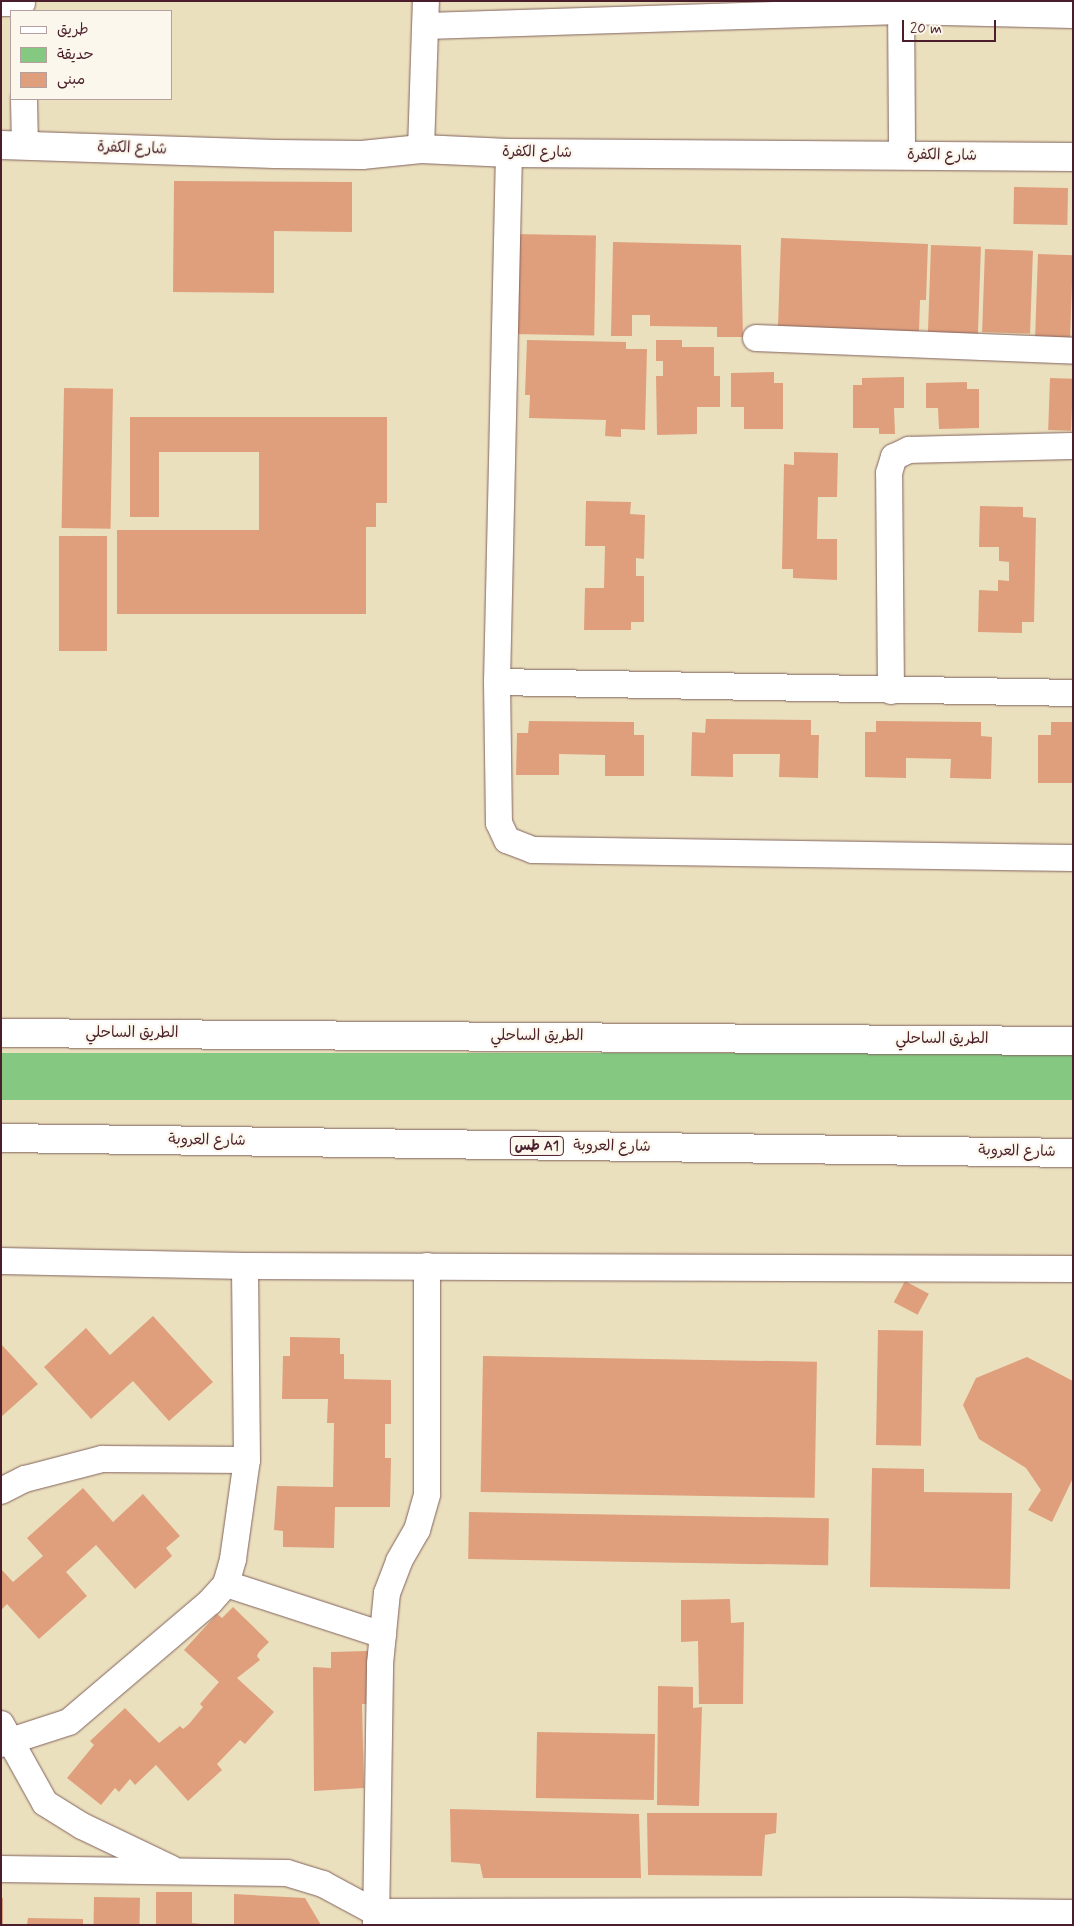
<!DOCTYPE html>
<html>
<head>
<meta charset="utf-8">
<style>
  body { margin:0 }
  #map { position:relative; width:1074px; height:1926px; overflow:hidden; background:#ebe0be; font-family:Mynerve,"Playpen Sans Arabic",sans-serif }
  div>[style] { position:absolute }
  .green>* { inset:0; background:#84c882; transform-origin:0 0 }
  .building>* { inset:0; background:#df9f7c; transform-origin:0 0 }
  .roads { filter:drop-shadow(0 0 1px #82635e) drop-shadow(0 0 1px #82635e) }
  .minor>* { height:26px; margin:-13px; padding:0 13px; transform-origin:13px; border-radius:13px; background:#fff }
  .tertiary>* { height:28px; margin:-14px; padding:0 14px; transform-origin:14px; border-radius:14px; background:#fff }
  .trunk>* { height:28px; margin:-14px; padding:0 14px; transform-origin:14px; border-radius:14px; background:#fff }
  span { translate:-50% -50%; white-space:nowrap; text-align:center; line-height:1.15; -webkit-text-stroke:4.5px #fbf7ec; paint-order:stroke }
  .shield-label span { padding:1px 4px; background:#fbf7ec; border:1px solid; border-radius:4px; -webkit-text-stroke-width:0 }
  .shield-label { font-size:14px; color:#4a1f2b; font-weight:700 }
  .street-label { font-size:15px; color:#4a1f2b }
  .frame { position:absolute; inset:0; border:2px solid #4a1f2b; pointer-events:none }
  .legend { position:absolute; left:10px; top:10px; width:162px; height:90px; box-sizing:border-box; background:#fbf7ec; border:1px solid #b4a19f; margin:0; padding:6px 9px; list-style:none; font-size:15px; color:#4a1f2b }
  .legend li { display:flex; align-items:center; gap:10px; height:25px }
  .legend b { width:25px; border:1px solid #b4a19f }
  .scale { position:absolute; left:902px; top:20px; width:94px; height:22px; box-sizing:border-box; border:2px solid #4a1f2b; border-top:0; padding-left:6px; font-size:15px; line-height:18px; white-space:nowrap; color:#4a1f2b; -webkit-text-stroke:4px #fbf7ec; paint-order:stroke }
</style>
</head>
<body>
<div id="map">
  <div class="green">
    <div style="left:1px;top:1053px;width:1072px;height:47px"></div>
  </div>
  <div class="building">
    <div style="clip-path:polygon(174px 181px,352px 182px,352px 232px,274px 231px,274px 293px,173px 292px)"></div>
    <div style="left:1014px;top:187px;width:54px;height:37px;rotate:1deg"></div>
    <div style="left:514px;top:234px;width:82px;height:100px;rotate:1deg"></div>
    <div style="clip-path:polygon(781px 238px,928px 244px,926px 300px,920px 300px,919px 332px,778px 326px)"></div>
    <div style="clip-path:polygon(613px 242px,741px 245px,743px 337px,717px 337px,717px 327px,650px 326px,650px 315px,632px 315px,632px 336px,611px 336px)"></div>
    <div style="left:931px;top:245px;width:50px;height:89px;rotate:2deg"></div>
    <div style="left:985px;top:249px;width:48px;height:83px;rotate:2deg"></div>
    <div style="left:1038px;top:254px;width:35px;height:89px;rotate:2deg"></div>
    <div style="clip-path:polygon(527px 340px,626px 342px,626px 349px,647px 349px,645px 430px,621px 429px,621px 437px,605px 436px,606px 420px,529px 418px,530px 395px,525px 395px)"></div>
    <div style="clip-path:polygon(656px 340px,682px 340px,682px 347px,714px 347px,714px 376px,720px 376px,720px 407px,697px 407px,697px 434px,657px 435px,656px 376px,663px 376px,663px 361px,656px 361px)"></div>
    <div style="clip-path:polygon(774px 372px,774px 383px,783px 383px,783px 429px,744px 429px,744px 407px,731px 407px,731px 373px)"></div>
    <div style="clip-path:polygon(904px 377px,904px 408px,894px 408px,895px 434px,879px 434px,879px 428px,853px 428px,853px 385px,862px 385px,862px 378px)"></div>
    <div style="left:1050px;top:378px;width:23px;height:52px;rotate:2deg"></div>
    <div style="clip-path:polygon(967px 382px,967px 389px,979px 389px,979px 428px,939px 429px,938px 408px,926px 408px,926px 383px)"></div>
    <div style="left:64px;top:388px;width:49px;height:140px;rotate:1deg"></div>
    <div style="clip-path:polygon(130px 417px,387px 417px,387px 503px,376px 503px,376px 527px,366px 527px,366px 614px,117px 614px,117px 530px,259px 530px,259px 452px,159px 452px,159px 517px,130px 517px)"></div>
    <div style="clip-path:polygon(794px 452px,838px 453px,837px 497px,818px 497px,817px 539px,837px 539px,837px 580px,793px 578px,793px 569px,782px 569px,784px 464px,794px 465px)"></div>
    <div style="clip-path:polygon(586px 501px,631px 502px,630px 514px,645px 515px,644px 559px,636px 558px,636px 576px,644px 576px,644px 622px,631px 622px,631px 630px,584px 630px,585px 588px,604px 588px,605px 546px,585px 546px)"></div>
    <div style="clip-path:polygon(980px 506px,1023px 507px,1023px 517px,1036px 518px,1034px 622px,1022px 622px,1022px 633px,978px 632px,979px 590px,998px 591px,998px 580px,1009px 581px,1009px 562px,999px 561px,999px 547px,979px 547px)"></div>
    <div style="left:59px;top:536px;width:48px;height:115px"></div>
    <div style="clip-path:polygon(706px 719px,811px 720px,811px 735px,819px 735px,818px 778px,779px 777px,780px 754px,733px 754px,733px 777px,691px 776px,692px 732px,705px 733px)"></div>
    <div style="clip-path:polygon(529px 721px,634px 722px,634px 735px,644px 735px,644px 776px,605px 776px,605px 755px,559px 754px,559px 775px,516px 775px,517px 733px,528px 733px)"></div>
    <div style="clip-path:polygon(876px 721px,981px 722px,981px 736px,992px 737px,991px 779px,950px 778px,951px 759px,906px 758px,906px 778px,865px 777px,865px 732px,876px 732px)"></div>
    <div style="clip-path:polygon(1051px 722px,1073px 722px,1073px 783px,1038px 783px,1038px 735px,1051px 735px)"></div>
    <div style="left:905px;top:1281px;width:27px;height:24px;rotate:28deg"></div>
    <div style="clip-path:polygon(153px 1316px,213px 1382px,169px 1421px,133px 1381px,91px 1419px,44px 1367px,86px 1328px,110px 1355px)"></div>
    <div style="left:878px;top:1330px;width:45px;height:115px;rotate:1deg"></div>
    <div style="clip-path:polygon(290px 1337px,340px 1338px,340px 1354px,344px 1354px,344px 1379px,391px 1380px,391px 1424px,385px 1424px,385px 1458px,391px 1458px,390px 1507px,335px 1507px,334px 1548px,283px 1547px,283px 1531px,274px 1530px,277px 1486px,333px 1487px,334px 1423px,327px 1423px,328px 1399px,282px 1399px,283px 1356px,290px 1356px)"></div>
    <div style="clip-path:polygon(1px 1344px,38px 1384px,1px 1417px)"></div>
    <div style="left:483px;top:1356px;width:334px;height:136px;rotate:1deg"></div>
    <div style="clip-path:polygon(1027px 1357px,1073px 1381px,1073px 1478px,1052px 1522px,1028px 1510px,1041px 1490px,1026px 1468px,979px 1439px,963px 1405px,976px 1378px)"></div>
    <div style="clip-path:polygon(872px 1468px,924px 1469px,924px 1492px,1012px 1493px,1010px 1589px,870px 1587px)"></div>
    <div style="clip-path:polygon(83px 1488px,113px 1522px,143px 1494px,180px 1536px,166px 1548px,172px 1556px,135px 1589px,96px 1545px,66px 1572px,87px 1596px,39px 1639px,7px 1604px,1px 1610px,1px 1569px,13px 1582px,43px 1556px,27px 1538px)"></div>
    <div style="left:469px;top:1512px;width:360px;height:47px;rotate:1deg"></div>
    <div style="clip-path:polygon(730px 1599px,731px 1623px,744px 1622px,743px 1704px,699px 1704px,698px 1641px,681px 1642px,681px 1600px)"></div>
    <div style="clip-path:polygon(233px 1607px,269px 1642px,259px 1652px,257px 1656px,260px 1660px,237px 1678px,274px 1712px,245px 1744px,240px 1740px,217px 1764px,222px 1770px,188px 1801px,156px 1765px,135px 1785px,130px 1779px,119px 1792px,115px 1788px,101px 1805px,67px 1778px,94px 1745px,90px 1741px,125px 1708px,159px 1743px,180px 1726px,183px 1729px,189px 1724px,203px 1707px,200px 1704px,219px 1682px,184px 1650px,217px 1614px,222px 1618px)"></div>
    <div style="clip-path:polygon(368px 1651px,368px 1704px,362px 1704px,364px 1788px,314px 1791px,313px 1667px,331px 1668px,331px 1652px)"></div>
    <div style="clip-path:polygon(658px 1686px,693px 1687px,693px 1708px,702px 1707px,699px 1806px,657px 1805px)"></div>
    <div style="left:537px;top:1732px;width:118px;height:66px;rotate:1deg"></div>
    <div style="clip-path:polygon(450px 1809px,639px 1814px,641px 1878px,483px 1878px,480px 1864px,451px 1862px)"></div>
    <div style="clip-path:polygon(647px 1813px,777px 1813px,776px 1833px,765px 1835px,762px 1876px,648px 1875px)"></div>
    <div style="clip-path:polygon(156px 1892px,192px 1892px,192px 1923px,212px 1925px,156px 1925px)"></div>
    <div style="clip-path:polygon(234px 1894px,305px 1898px,321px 1925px,234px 1925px)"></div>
    <div style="left:94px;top:1897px;width:46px;height:28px;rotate:1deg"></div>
    <div style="left:1px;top:1898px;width:2px;height:27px"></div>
    <div style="clip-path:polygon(28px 1918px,83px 1919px,83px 1925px,27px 1925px)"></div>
  </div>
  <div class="roads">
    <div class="minor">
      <div style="left:901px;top:1px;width:155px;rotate:89.6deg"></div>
      <div style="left:1px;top:3px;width:21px"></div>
      <div style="left:426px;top:26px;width:475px;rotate:-1.8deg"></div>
      <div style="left:901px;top:11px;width:172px;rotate:1.3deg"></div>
      <div style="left:24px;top:99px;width:46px;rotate:88.8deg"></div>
      <div style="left:421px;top:149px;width:148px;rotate:-88.1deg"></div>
      <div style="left:509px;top:153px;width:529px;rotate:91.3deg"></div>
      <div style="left:497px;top:682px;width:141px;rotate:89.2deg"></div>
      <div style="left:499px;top:823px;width:19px;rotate:65deg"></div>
      <div style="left:507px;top:840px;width:28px;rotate:21deg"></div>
      <div style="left:533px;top:850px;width:540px;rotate:0.85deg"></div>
      <div style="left:756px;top:338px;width:317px;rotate:2.3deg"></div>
      <div style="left:497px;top:682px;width:576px;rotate:1.09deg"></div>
      <div style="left:891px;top:691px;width:218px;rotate:-90.5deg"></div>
      <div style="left:889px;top:473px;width:17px;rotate:-73deg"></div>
      <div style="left:894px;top:457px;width:17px;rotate:-25deg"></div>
      <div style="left:909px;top:450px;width:164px;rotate:-1.4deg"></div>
      <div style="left:1px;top:1261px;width:244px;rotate:1.2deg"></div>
      <div style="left:245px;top:1266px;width:828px;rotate:0.21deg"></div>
      <div style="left:1px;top:1491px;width:27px;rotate:-27deg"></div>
      <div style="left:25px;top:1479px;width:80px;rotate:-14.6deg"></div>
      <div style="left:102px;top:1459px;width:145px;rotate:0.4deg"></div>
      <div style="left:226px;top:1584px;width:165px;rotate:18deg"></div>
      <div style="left:1px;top:1724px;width:90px;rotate:60.9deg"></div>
      <div style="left:45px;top:1803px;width:44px;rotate:31.9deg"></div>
      <div style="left:82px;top:1826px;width:98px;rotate:25.5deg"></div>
      <div style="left:1px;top:1744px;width:71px;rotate:-17.9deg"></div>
      <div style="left:69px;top:1722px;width:185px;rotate:-40.4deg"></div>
      <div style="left:210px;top:1602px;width:24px;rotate:-48deg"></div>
      <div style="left:226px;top:1584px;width:26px;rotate:-74deg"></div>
      <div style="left:233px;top:1559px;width:100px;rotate:-82deg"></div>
      <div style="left:247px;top:1460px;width:194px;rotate:-90.6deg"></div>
      <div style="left:1px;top:1869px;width:286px;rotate:0.8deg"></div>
      <div style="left:287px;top:1873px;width:38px;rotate:17deg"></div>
      <div style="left:323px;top:1884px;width:59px;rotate:28.3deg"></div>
      <div style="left:375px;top:1912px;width:526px;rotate:-0.11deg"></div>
      <div style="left:901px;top:1911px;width:14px;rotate:94deg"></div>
      <div style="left:901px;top:1911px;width:172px;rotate:0.7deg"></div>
      <div style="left:376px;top:1925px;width:261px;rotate:-89.1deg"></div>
      <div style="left:380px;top:1664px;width:71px;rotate:-84.4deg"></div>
      <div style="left:387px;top:1593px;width:34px;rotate:-69deg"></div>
      <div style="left:399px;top:1561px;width:36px;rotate:-60deg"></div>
      <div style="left:417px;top:1530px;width:37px;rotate:-74deg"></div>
      <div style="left:427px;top:1494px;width:228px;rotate:-90deg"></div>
    </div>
    <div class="tertiary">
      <div style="left:1px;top:145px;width:274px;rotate:1.9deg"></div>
      <div style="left:275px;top:154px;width:87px;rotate:0.7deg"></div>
      <div style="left:362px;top:155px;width:59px;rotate:-5.8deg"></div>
      <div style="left:421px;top:149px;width:88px;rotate:2.6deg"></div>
      <div style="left:509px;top:153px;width:564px;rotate:0.41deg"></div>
    </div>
    <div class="trunk">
      <div style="left:1px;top:1033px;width:1072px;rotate:0.43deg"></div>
      <div style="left:1px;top:1138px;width:1072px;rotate:0.8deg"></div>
    </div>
  </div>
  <div class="shield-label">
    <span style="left:537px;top:1146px">طس A1</span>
  </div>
  <div class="street-label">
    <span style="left:132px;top:149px;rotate:2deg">شارع الكفرة</span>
    <span style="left:537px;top:153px;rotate:1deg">شارع الكفرة</span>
    <span style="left:942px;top:156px;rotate:1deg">شارع الكفرة</span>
    <span style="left:132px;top:1034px">الطريق الساحلي</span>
    <span style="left:537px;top:1037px">الطريق الساحلي</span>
    <span style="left:942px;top:1040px">الطريق الساحلي</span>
    <span style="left:207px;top:1141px;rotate:1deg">شارع العروبة</span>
    <span style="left:612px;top:1147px;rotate:1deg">شارع العروبة</span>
    <span style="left:1017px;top:1152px;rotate:1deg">شارع العروبة</span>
  </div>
  <div class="frame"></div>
  <ul class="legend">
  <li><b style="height:6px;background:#fff"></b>طريق</li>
  <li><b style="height:14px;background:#84c882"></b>حديقة</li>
  <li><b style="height:14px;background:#df9f7c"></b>مبنى</li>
  </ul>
  <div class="scale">20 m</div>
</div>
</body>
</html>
